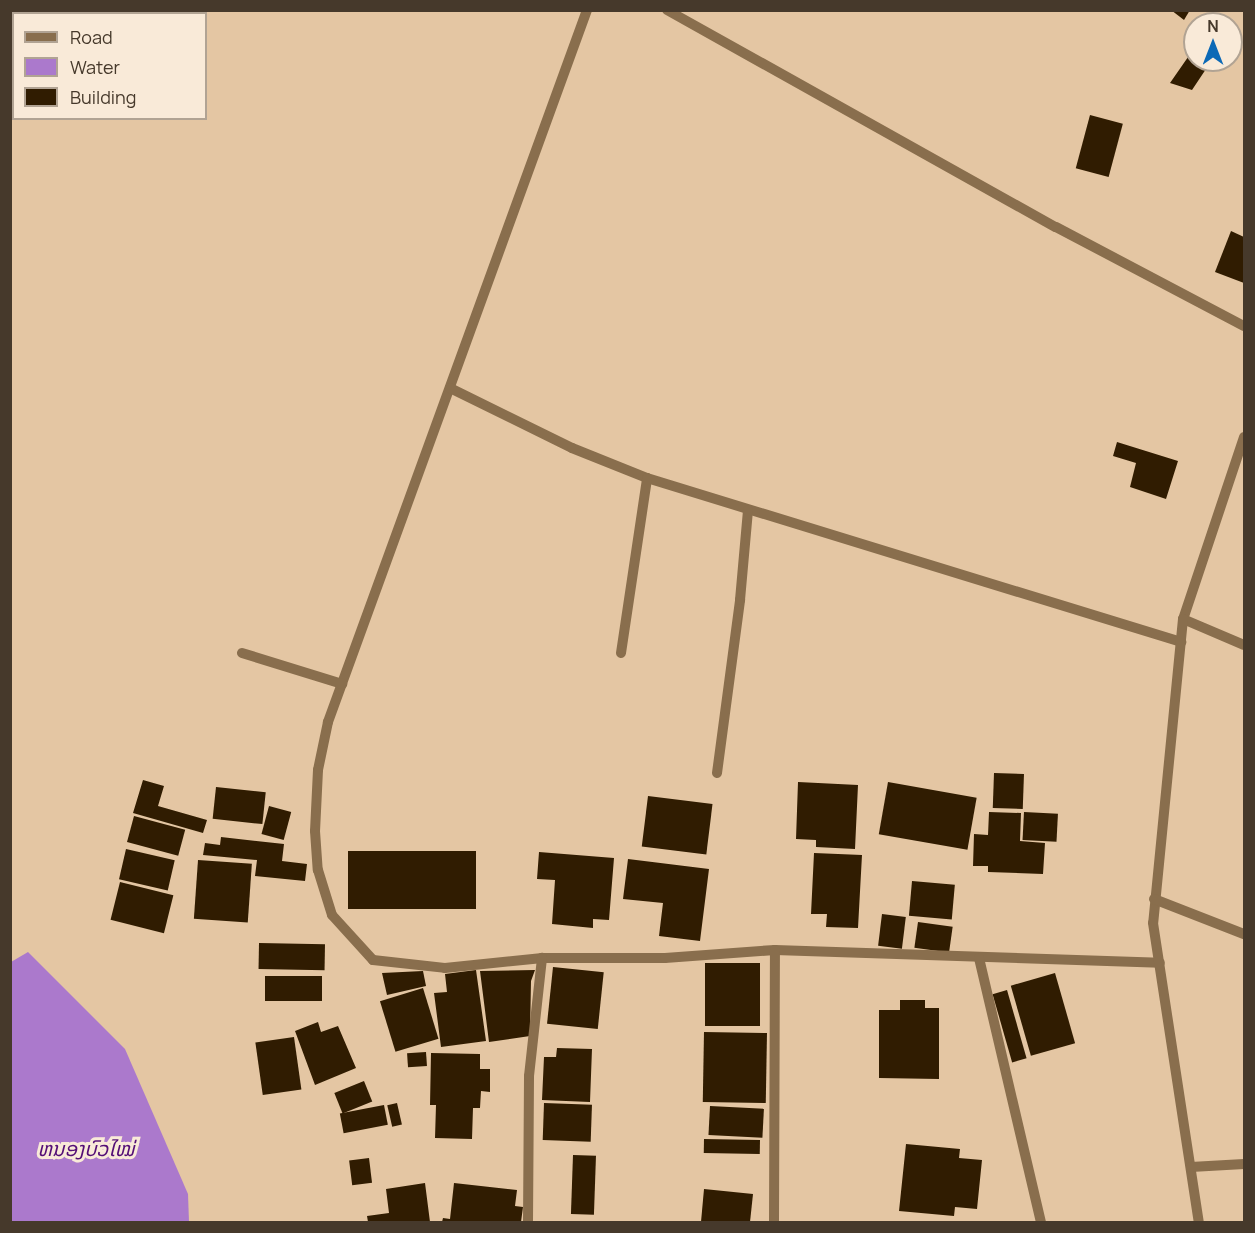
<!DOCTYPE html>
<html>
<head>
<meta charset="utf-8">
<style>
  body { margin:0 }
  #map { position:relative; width:1255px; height:1233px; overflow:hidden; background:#e4c6a3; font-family:Manrope,"Noto Sans Lao",sans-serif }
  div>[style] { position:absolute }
  .water>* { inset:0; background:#ab79cc }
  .building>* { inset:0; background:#301c01; transform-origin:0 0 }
  .minor>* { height:10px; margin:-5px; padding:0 5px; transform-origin:5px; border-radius:5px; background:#896e4d }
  span { translate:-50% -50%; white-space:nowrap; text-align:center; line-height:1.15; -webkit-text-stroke:6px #f9ead8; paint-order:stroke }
  .water-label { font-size:20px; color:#540f76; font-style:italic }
  .frame { position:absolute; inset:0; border:12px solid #46392b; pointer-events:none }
  .legend { position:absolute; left:12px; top:12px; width:195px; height:108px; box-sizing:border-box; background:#f9ead8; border:2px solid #b1a393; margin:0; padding:8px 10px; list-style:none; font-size:18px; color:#46392b }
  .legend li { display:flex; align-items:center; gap:12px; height:30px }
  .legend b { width:30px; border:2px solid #b1a393 }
  .north { position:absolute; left:1183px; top:12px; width:60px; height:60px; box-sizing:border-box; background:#f9ead8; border:2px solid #b1a393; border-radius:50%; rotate:0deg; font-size:16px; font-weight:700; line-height:24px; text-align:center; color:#46392b }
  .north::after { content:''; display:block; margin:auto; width:21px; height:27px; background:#0c69b6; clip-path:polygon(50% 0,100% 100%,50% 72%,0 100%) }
</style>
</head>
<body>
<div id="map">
  <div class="water">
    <div style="clip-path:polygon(28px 952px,125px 1049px,188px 1194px,189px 1222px,11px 1222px,11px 962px)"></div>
  </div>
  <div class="building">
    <div style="clip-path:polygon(1171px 10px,1190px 10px,1184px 20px)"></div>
    <div style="clip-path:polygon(1195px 47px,1195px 60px,1212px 60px,1192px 90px,1170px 83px)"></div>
    <div style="left:1090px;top:115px;width:34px;height:55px;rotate:15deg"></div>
    <div style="clip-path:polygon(1231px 231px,1244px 237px,1244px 283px,1215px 272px)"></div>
    <div style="clip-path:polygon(1117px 442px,1178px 461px,1166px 499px,1130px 487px,1136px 463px,1113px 456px)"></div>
    <div style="left:994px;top:773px;width:30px;height:35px;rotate:2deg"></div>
    <div style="clip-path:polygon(143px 780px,164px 786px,158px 806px,207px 820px,203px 833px,133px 813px)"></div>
    <div style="clip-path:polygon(798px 782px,858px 785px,855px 849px,816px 847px,816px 840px,796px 839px)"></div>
    <div style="left:888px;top:782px;width:90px;height:53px;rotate:10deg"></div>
    <div style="left:216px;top:787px;width:50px;height:32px;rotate:6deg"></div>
    <div style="left:648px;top:796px;width:65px;height:51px;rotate:7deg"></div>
    <div style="left:269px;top:806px;width:23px;height:29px;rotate:15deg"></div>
    <div style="clip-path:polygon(989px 812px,1021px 813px,1020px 841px,1045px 843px,1043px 874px,988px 872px,988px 866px,973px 866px,974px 834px,988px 835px)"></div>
    <div style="left:1024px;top:812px;width:34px;height:28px;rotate:3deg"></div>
    <div style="left:134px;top:816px;width:53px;height:27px;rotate:15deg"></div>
    <div style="clip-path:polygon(221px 837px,284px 844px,282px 861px,307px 864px,305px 881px,255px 876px,257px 860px,203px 855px,205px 843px,220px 845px)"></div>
    <div style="left:126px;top:849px;width:50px;height:31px;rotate:13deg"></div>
    <div style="left:476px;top:851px;width:58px;height:128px;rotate:90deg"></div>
    <div style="clip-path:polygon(539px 852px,614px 858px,609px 920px,593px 919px,593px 928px,552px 924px,555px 880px,537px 879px)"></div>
    <div style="clip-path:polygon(814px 853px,862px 855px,858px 928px,826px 927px,827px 914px,811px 914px)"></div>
    <div style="clip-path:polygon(628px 859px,709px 869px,700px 941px,659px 936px,663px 903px,623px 899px)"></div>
    <div style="left:198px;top:860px;width:54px;height:59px;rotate:4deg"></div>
    <div style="left:912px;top:881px;width:43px;height:35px;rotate:5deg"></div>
    <div style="left:120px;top:882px;width:55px;height:39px;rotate:14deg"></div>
    <div style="left:882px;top:914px;width:24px;height:32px;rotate:7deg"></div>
    <div style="left:918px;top:922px;width:35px;height:26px;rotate:8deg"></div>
    <div style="left:259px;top:943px;width:66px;height:26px;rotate:1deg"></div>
    <div style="left:705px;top:963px;width:55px;height:63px"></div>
    <div style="left:553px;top:967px;width:51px;height:57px;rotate:6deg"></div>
    <div style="clip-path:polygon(476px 970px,486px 1041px,441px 1047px,434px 993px,447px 992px,445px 974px)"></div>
    <div style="clip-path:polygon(535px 970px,531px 981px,530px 1036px,489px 1042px,480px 971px)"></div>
    <div style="clip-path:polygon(423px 971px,426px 986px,387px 995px,382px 973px)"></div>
    <div style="left:1055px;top:973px;width:73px;height:46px;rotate:74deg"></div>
    <div style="left:265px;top:976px;width:57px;height:25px"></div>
    <div style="left:423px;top:988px;width:53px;height:45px;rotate:73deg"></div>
    <div style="left:1007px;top:990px;width:71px;height:15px;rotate:74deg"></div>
    <div style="clip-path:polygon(900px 1000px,925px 1000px,925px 1008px,939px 1008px,939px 1079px,879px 1078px,879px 1010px,900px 1010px)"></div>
    <div style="clip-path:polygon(318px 1022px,321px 1032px,338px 1026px,356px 1068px,315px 1085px,295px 1031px)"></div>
    <div style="left:704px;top:1032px;width:63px;height:70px;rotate:1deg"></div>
    <div style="left:294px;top:1037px;width:53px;height:39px;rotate:82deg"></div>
    <div style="clip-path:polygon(557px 1048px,592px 1049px,590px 1102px,542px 1100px,544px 1057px,556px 1057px)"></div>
    <div style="left:426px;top:1052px;width:14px;height:19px;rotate:86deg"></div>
    <div style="clip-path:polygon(431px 1053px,480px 1054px,480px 1069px,490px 1069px,490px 1092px,481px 1091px,480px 1108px,473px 1108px,472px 1139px,435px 1138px,436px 1105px,430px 1105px)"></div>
    <div style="left:364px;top:1081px;width:22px;height:32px;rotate:68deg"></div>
    <div style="left:397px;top:1103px;width:22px;height:10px;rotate:77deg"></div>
    <div style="left:544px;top:1103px;width:48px;height:37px;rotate:2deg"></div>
    <div style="left:384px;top:1105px;width:20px;height:45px;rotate:79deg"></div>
    <div style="left:710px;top:1106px;width:54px;height:29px;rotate:3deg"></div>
    <div style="left:704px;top:1139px;width:56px;height:14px;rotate:1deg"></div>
    <div style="clip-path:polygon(906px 1144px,960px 1149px,959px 1158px,982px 1160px,977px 1209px,955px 1207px,954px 1216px,899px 1211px)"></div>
    <div style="left:573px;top:1155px;width:23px;height:59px;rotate:2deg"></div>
    <div style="left:369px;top:1158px;width:25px;height:20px;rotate:83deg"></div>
    <div style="clip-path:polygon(425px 1183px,430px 1222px,368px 1222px,367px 1216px,389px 1213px,386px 1189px)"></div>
    <div style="clip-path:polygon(454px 1183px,517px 1190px,515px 1206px,523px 1207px,521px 1222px,442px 1222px,443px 1218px,450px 1219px)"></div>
    <div style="clip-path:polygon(704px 1189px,753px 1194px,750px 1222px,701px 1222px)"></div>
  </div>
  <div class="minor">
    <div style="left:587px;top:10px;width:758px;rotate:109.99deg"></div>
    <div style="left:328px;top:722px;width:49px;rotate:101.8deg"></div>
    <div style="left:318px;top:770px;width:61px;rotate:92.8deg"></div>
    <div style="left:315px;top:831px;width:39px;rotate:86deg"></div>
    <div style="left:318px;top:870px;width:47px;rotate:72.7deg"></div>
    <div style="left:332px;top:915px;width:61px;rotate:47.7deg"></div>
    <div style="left:373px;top:960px;width:72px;rotate:6.3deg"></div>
    <div style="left:445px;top:968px;width:98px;rotate:-5.9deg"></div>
    <div style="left:542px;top:958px;width:123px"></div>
    <div style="left:665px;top:958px;width:110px;rotate:-4.2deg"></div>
    <div style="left:775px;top:950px;width:385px;rotate:1.9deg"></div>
    <div style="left:667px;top:10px;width:445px;rotate:29.2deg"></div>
    <div style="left:1056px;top:227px;width:212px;rotate:27.8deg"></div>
    <div style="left:450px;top:388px;width:136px;rotate:26.2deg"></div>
    <div style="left:572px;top:448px;width:81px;rotate:21.8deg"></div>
    <div style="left:647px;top:478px;width:559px;rotate:17.07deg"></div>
    <div style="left:1244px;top:437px;width:192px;rotate:108.5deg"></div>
    <div style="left:1183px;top:619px;width:66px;rotate:23.1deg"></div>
    <div style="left:1183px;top:619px;width:305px;rotate:95.6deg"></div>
    <div style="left:1153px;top:923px;width:303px;rotate:81.3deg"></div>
    <div style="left:242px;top:653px;width:105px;rotate:17.2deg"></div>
    <div style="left:621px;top:653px;width:177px;rotate:-81.5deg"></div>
    <div style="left:717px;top:773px;width:175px;rotate:-82.4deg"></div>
    <div style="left:740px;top:600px;width:90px;rotate:-84.9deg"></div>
    <div style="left:1154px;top:899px;width:97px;rotate:21.3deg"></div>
    <div style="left:979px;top:958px;width:271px;rotate:76.8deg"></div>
    <div style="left:1191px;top:1167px;width:53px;rotate:-3.2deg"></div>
    <div style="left:528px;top:1222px;width:146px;rotate:-89.6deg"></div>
    <div style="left:529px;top:1076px;width:119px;rotate:-83.7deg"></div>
    <div style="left:774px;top:1222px;width:272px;rotate:-89.8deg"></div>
  </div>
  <div class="water-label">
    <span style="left:86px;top:1148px">ຫນອງບົວໄໝ່</span>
  </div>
  <div class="frame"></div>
  <ul class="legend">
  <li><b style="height:8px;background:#896e4d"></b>Road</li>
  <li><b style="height:16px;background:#ab79cc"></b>Water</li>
  <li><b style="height:16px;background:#301c01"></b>Building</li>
  </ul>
  <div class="north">N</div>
</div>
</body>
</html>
